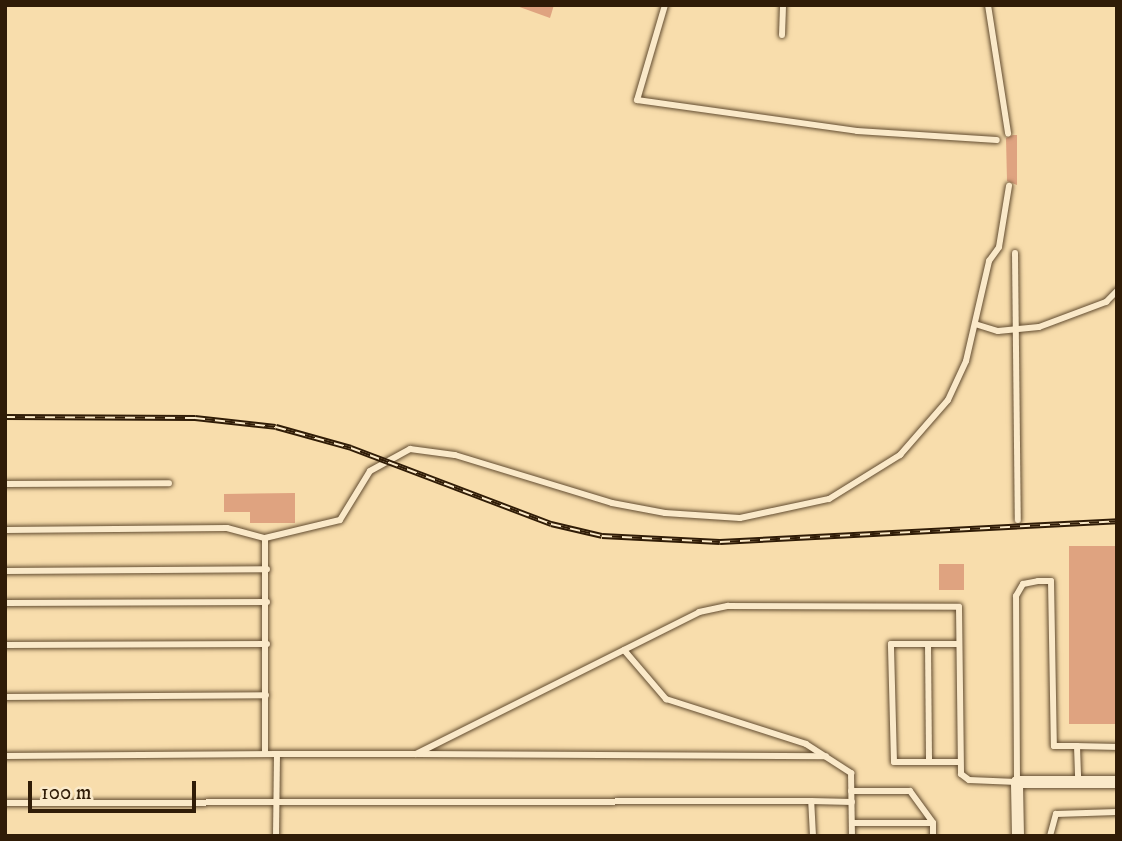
<!DOCTYPE html>
<html>
<head>
<meta charset="utf-8">
<style>
  body { margin:0 }
  #map { position:relative; width:1122px; height:841px; overflow:hidden; background:#f8ddac; font-family:"IM FELL DW Pica",serif }
  div>[style] { position:absolute }
  .building>* { inset:0; background:#dfa380; transform-origin:0 0 }
  .roads { filter:drop-shadow(0 0 2px #624c30) drop-shadow(0 0 2px #624c30) }
  .lane>* { height:6px; margin:-3px; padding:0 3px; transform-origin:3px; border-radius:3px; background:#fae9c9 }
  .street>* { height:12px; margin:-6px; padding:0 6px; transform-origin:6px; border-radius:6px; background:#fae9c9 }
  .rail>* { height:6px; margin-top:-3px; transform-origin:0; background:repeating-linear-gradient(90deg,#fae9c9 0 10px,#301c07 0 20px); box-sizing:border-box; border-block:2px solid #301c07 }
  span { translate:-50% -50%; white-space:nowrap; text-align:center; line-height:1.15; -webkit-text-stroke:7px #fae9c9; paint-order:stroke }
  .frame { position:absolute; inset:0; border:7px solid #301c07; pointer-events:none }
  .scale { position:absolute; left:28px; top:781px; width:168px; height:32px; box-sizing:border-box; border:4px solid #301c07; border-top:0; padding-left:9px; font-size:21px; line-height:24px; white-space:nowrap; color:#301c07; -webkit-text-stroke:5px #fae9c9; paint-order:stroke }
</style>
</head>
<body>
<div id="map">
  <div class="building">
    <div style="clip-path:polygon(514px 5px,554px 5px,550px 18px)"></div>
    <div style="clip-path:polygon(1013px 135px,1017px 135px,1017px 185px,1007px 181px,1006px 138px)"></div>
    <div style="clip-path:polygon(295px 493px,295px 523px,250px 523px,250px 512px,224px 512px,224px 494px)"></div>
    <div style="left:1117px;top:546px;width:178px;height:48px;rotate:90deg"></div>
    <div style="left:939px;top:564px;width:25px;height:26px"></div>
  </div>
  <div class="roads">
    <div class="lane">
      <div style="left:665px;top:5px;width:99px;rotate:106.4deg"></div>
      <div style="left:637px;top:100px;width:222px;rotate:8deg"></div>
      <div style="left:857px;top:131px;width:140px;rotate:3.7deg"></div>
      <div style="left:988px;top:5px;width:130px;rotate:81.1deg"></div>
      <div style="left:782px;top:35px;width:30px;rotate:-88deg"></div>
      <div style="left:1015px;top:253px;width:267px;rotate:89.4deg"></div>
      <div style="left:975px;top:324px;width:24px;rotate:17deg"></div>
      <div style="left:998px;top:331px;width:41px;rotate:-5.6deg"></div>
      <div style="left:1039px;top:327px;width:72px;rotate:-20.5deg"></div>
      <div style="left:1106px;top:302px;width:16px;rotate:-45deg"></div>
      <div style="left:5px;top:484px;width:164px;rotate:-0.3deg"></div>
      <div style="left:5px;top:530px;width:222px;rotate:-0.5deg"></div>
      <div style="left:227px;top:528px;width:39px;rotate:15deg"></div>
      <div style="left:5px;top:571px;width:262px;rotate:-0.4deg"></div>
      <div style="left:5px;top:603px;width:262px;rotate:-0.2deg"></div>
      <div style="left:928px;top:644px;width:118px;rotate:89.5deg"></div>
      <div style="left:5px;top:645px;width:262px;rotate:-0.2deg"></div>
      <div style="left:624px;top:650px;width:65px;rotate:49.4deg"></div>
      <div style="left:666px;top:699px;width:147px;rotate:17.8deg"></div>
      <div style="left:806px;top:744px;width:54px;rotate:32.8deg"></div>
      <div style="left:851px;top:773px;width:63px;rotate:89.1deg"></div>
      <div style="left:5px;top:697px;width:261px;rotate:-0.4deg"></div>
      <div style="left:1077px;top:746px;width:40px;rotate:1.4deg"></div>
      <div style="left:265px;top:754px;width:216px;rotate:-90deg"></div>
      <div style="left:265px;top:538px;width:77px;rotate:-13.5deg"></div>
      <div style="left:340px;top:520px;width:57px;rotate:-58.5deg"></div>
      <div style="left:370px;top:471px;width:46px;rotate:-28.8deg"></div>
      <div style="left:410px;top:449px;width:45px;rotate:7.6deg"></div>
      <div style="left:455px;top:455px;width:164px;rotate:17deg"></div>
      <div style="left:612px;top:503px;width:54px;rotate:10.7deg"></div>
      <div style="left:665px;top:513px;width:75px;rotate:3.8deg"></div>
      <div style="left:740px;top:518px;width:91px;rotate:-12.1deg"></div>
      <div style="left:829px;top:499px;width:84px;rotate:-31.8deg"></div>
      <div style="left:900px;top:455px;width:73px;rotate:-48.9deg"></div>
      <div style="left:948px;top:400px;width:43px;rotate:-65.2deg"></div>
      <div style="left:966px;top:361px;width:103px;rotate:-77deg"></div>
      <div style="left:989px;top:261px;width:17px;rotate:-54deg"></div>
      <div style="left:999px;top:247px;width:62px;rotate:-80.7deg"></div>
      <div style="left:277px;top:754px;width:139px"></div>
      <div style="left:416px;top:754px;width:317px;rotate:-26.6deg"></div>
      <div style="left:699px;top:612px;width:30px;rotate:-12deg"></div>
      <div style="left:728px;top:606px;width:231px;rotate:0.2deg"></div>
      <div style="left:959px;top:607px;width:167px;rotate:89.3deg"></div>
      <div style="left:961px;top:774px;width:10px;rotate:37deg"></div>
      <div style="left:969px;top:780px;width:48px;rotate:2.4deg"></div>
      <div style="left:1017px;top:782px;width:186px;rotate:-90.3deg"></div>
      <div style="left:1016px;top:596px;width:14px;rotate:-60deg"></div>
      <div style="left:1023px;top:584px;width:15px;rotate:-11deg"></div>
      <div style="left:1038px;top:581px;width:13px"></div>
      <div style="left:1051px;top:581px;width:165px;rotate:89deg"></div>
      <div style="left:1054px;top:746px;width:23px"></div>
      <div style="left:1077px;top:746px;width:36px;rotate:88deg"></div>
      <div style="left:418px;top:754px;width:408px;rotate:0.3deg"></div>
      <div style="left:5px;top:756px;width:272px;rotate:-0.4deg"></div>
      <div style="left:277px;top:754px;width:82px;rotate:90.7deg"></div>
      <div style="left:958px;top:762px;width:64px;rotate:180deg"></div>
      <div style="left:894px;top:762px;width:118px;rotate:-91.5deg"></div>
      <div style="left:891px;top:644px;width:68px"></div>
      <div style="left:851px;top:791px;width:59px"></div>
      <div style="left:910px;top:791px;width:39px;rotate:54deg"></div>
      <div style="left:5px;top:803px;width:806px;rotate:-0.14deg"></div>
      <div style="left:852px;top:823px;width:81px"></div>
      <div style="left:933px;top:823px;width:13px;rotate:90deg"></div>
      <div style="left:813px;top:836px;width:35px;rotate:-93deg"></div>
      <div style="left:811px;top:801px;width:41px;rotate:1.4deg"></div>
      <div style="left:1050px;top:836px;width:23px;rotate:-75deg"></div>
      <div style="left:1056px;top:814px;width:61px;rotate:-1.9deg"></div>
    </div>
    <div class="street">
      <div style="left:1018px;top:836px;width:54px;rotate:-91.1deg"></div>
      <div style="left:1017px;top:782px;width:100px"></div>
    </div>
  </div>
  <div class="rail">
    <div style="left:5px;top:417px;width:190px;rotate:0.3deg"></div>
    <div style="left:195px;top:418px;width:81px;rotate:6.3deg"></div>
    <div style="left:276px;top:427px;width:78px;rotate:15.6deg"></div>
    <div style="left:351px;top:448px;width:214px;rotate:20.8deg"></div>
    <div style="left:551px;top:524px;width:52px;rotate:13.2deg"></div>
    <div style="left:602px;top:536px;width:118px;rotate:2.9deg"></div>
    <div style="left:720px;top:542px;width:398px;rotate:-3deg"></div>
  </div>
  <div class="frame"></div>
  <div class="scale">100 m</div>
</div>
</body>
</html>
